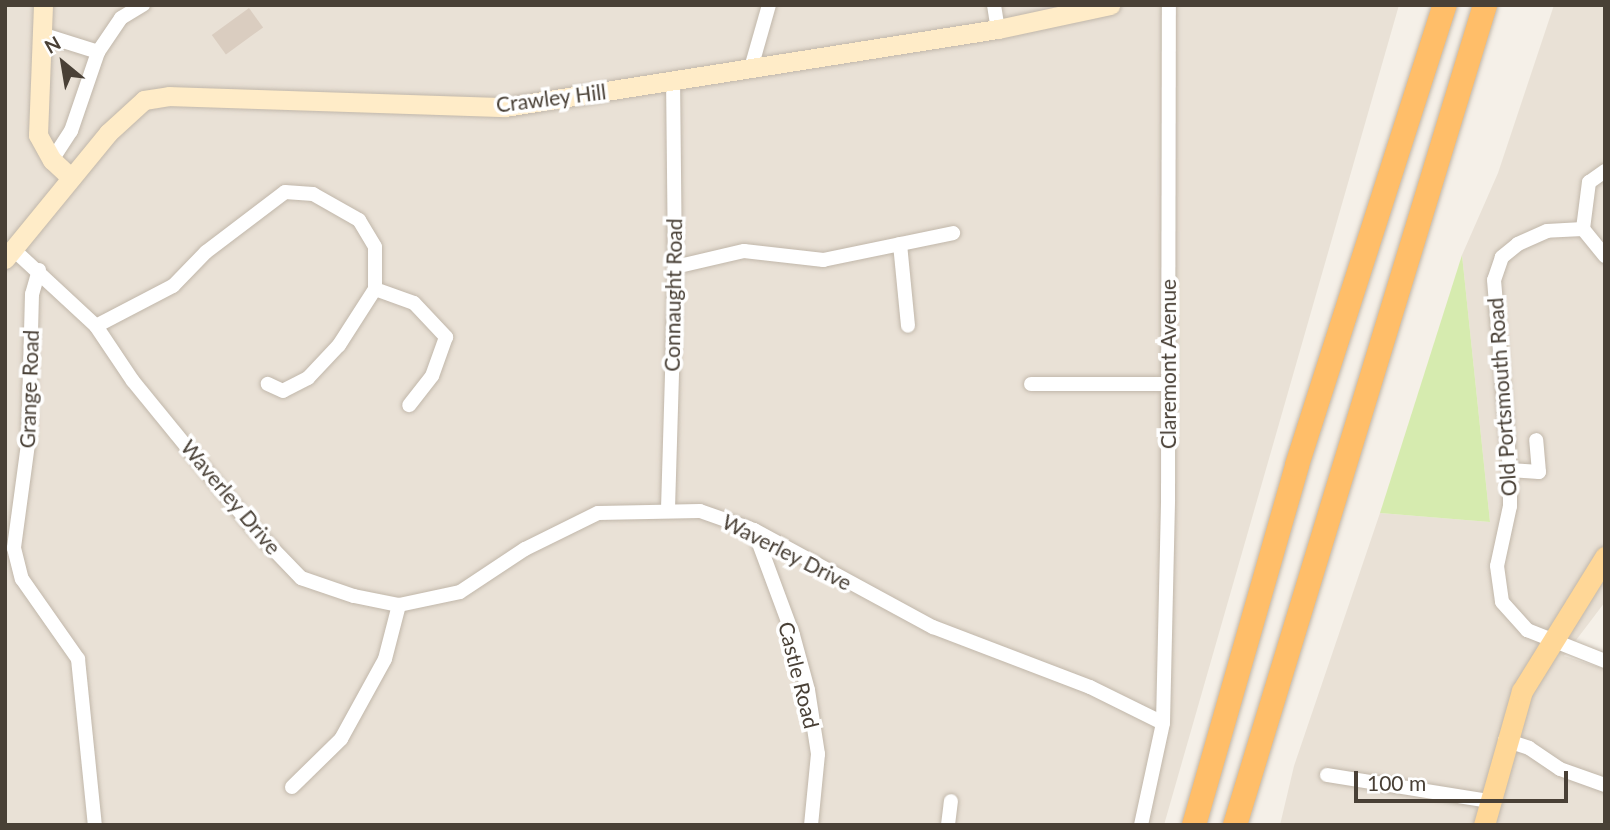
<!DOCTYPE html>
<html>
<head>
<meta charset="utf-8">
<style>
  body { margin:0 }
  #map { position:relative; width:1610px; height:830px; overflow:hidden; background:#f5f0e8; font-family:Lato,sans-serif }
  div>[style] { position:absolute }
  .residential>* { inset:0; background:#e9e1d6 }
  .green>* { inset:0; background:#d6ebaf }
  .building>* { inset:0; background:#dacdc0; transform-origin:0 0 }
  .roads { filter:drop-shadow(0 0 2px #c1b7aa) drop-shadow(0 0 2px #c1b7aa) }
  .street>* { height:14px; margin:-7px; padding:0 7px; transform-origin:7px; border-radius:7px; background:#fff }
  .secondary>* { height:19px; margin:-9.5px; padding:0 9.5px; transform-origin:9.5px; border-radius:9.5px; background:#ffecc8 }
  .primary>* { height:21px; margin:-10.5px; padding:0 10.5px; transform-origin:10.5px; border-radius:10.5px; background:#ffd797 }
  .highway>* { height:24px; margin:-12px; padding:0 12px; transform-origin:12px; border-radius:12px; background:#ffbe69 }
  span { translate:-50% -50%; white-space:nowrap; text-align:center; line-height:1.15; -webkit-text-stroke:7px #fff; paint-order:stroke }
  .street-label { font-size:21px; color:#494036 }
  .frame { position:absolute; inset:0; border:7px solid #494036; pointer-events:none }
  .north { position:absolute; left:28px; top:28px; width:70px; height:70px; -webkit-text-stroke:5px #fff; paint-order:stroke; rotate:330deg; font-size:19px; font-weight:700; line-height:28px; text-align:center; color:#494036 }
  .north::after { content:''; display:block; margin:auto; width:24px; height:32px; background:#494036; clip-path:polygon(50% 0,100% 100%,50% 72%,0 100%) }
  .scale { position:absolute; left:1354px; top:771px; width:214px; height:32px; box-sizing:border-box; border:4px solid #494036; border-top:0; padding-left:9px; font-size:21px; line-height:24px; white-space:nowrap; color:#494036; -webkit-text-stroke:5px #fff; paint-order:stroke }
</style>
</head>
<body>
<div id="map">
  <div class="residential">
    <div style="clip-path:polygon(5px 5px,1399px 5px,1164px 825px,5px 825px)"></div>
    <div style="clip-path:polygon(1554px 5px,1605px 5px,1605px 602px,1564px 656px,1605px 669px,1605px 825px,1280px 825px,1294px 766px,1380px 513px,1490px 522px,1462px 255px,1498px 173px)"></div>
  </div>
  <div class="green">
    <div style="clip-path:polygon(1462px 255px,1490px 522px,1380px 513px)"></div>
  </div>
  <div class="building">
    <div style="left:249px;top:8px;width:24px;height:46px;rotate:54deg"></div>
  </div>
  <div class="roads">
    <div class="street">
      <div style="left:994px;top:5px;width:24px;rotate:81deg"></div>
      <div style="left:41px;top:34px;width:60px;rotate:17.5deg"></div>
      <div style="left:751px;top:68px;width:66px;rotate:-74.1deg"></div>
      <div style="left:52px;top:160px;width:35px;rotate:-57deg"></div>
      <div style="left:71px;top:131px;width:83px;rotate:-71.1deg"></div>
      <div style="left:98px;top:52px;width:41px;rotate:-55.9deg"></div>
      <div style="left:121px;top:18px;width:26px;rotate:-31deg"></div>
      <div style="left:1605px;top:171px;width:19px;rotate:145deg"></div>
      <div style="left:1589px;top:182px;width:47px;rotate:97.3deg"></div>
      <div style="left:1583px;top:229px;width:36px;rotate:177deg"></div>
      <div style="left:1547px;top:231px;width:32px;rotate:156deg"></div>
      <div style="left:1518px;top:244px;width:21px;rotate:141deg"></div>
      <div style="left:1502px;top:257px;width:24px;rotate:109deg"></div>
      <div style="left:1494px;top:280px;width:191px;rotate:85.2deg"></div>
      <div style="left:1510px;top:470px;width:36px;rotate:90deg"></div>
      <div style="left:1510px;top:506px;width:61px;rotate:102.2deg"></div>
      <div style="left:1497px;top:566px;width:36px;rotate:82deg"></div>
      <div style="left:1502px;top:602px;width:38px;rotate:48deg"></div>
      <div style="left:1527px;top:630px;width:84px;rotate:21.7deg"></div>
      <div style="left:1583px;top:229px;width:35px;rotate:51deg"></div>
      <div style="left:900px;top:244px;width:82px;rotate:84.4deg"></div>
      <div style="left:14px;top:250px;width:112px;rotate:42.8deg"></div>
      <div style="left:96px;top:326px;width:66px;rotate:56.1deg"></div>
      <div style="left:133px;top:381px;width:188px;rotate:50.8deg"></div>
      <div style="left:252px;top:527px;width:71px;rotate:46.1deg"></div>
      <div style="left:301px;top:578px;width:56px;rotate:18.8deg"></div>
      <div style="left:354px;top:596px;width:46px;rotate:11.3deg"></div>
      <div style="left:399px;top:605px;width:62px;rotate:-12deg"></div>
      <div style="left:460px;top:592px;width:78px;rotate:-33.5deg"></div>
      <div style="left:525px;top:549px;width:81px;rotate:-26.3deg"></div>
      <div style="left:598px;top:513px;width:102px;rotate:-1.1deg"></div>
      <div style="left:700px;top:511px;width:57px;rotate:19.4deg"></div>
      <div style="left:754px;top:530px;width:204px;rotate:28.5deg"></div>
      <div style="left:933px;top:627px;width:168px;rotate:20.9deg"></div>
      <div style="left:1090px;top:687px;width:81px;rotate:26.3deg"></div>
      <div style="left:675px;top:267px;width:71px;rotate:-13.1deg"></div>
      <div style="left:744px;top:251px;width:80px;rotate:6.5deg"></div>
      <div style="left:823px;top:260px;width:133px;rotate:-11.7deg"></div>
      <div style="left:39px;top:270px;width:25px;rotate:106deg"></div>
      <div style="left:32px;top:294px;width:150px;rotate:91.5deg"></div>
      <div style="left:28px;top:444px;width:105px;rotate:97.7deg"></div>
      <div style="left:14px;top:548px;width:32px;rotate:76deg"></div>
      <div style="left:22px;top:579px;width:98px;rotate:55deg"></div>
      <div style="left:78px;top:659px;width:167px;rotate:84.2deg"></div>
      <div style="left:375px;top:289px;width:41px;rotate:19.7deg"></div>
      <div style="left:414px;top:303px;width:47px;rotate:46.7deg"></div>
      <div style="left:446px;top:337px;width:41px;rotate:109.7deg"></div>
      <div style="left:432px;top:376px;width:37px;rotate:128deg"></div>
      <div style="left:96px;top:326px;width:87px;rotate:-27.5deg"></div>
      <div style="left:173px;top:286px;width:47px;rotate:-45.9deg"></div>
      <div style="left:206px;top:252px;width:99px;rotate:-37.2deg"></div>
      <div style="left:285px;top:192px;width:28px;rotate:4deg"></div>
      <div style="left:313px;top:194px;width:53px;rotate:29.5deg"></div>
      <div style="left:359px;top:220px;width:31px;rotate:59deg"></div>
      <div style="left:375px;top:247px;width:42px;rotate:90deg"></div>
      <div style="left:375px;top:289px;width:67px;rotate:122.7deg"></div>
      <div style="left:339px;top:345px;width:45px;rotate:133.2deg"></div>
      <div style="left:308px;top:378px;width:28px;rotate:153deg"></div>
      <div style="left:283px;top:391px;width:17px;rotate:-155deg"></div>
      <div style="left:1031px;top:384px;width:137px"></div>
      <div style="left:1510px;top:470px;width:29px;rotate:4deg"></div>
      <div style="left:1539px;top:472px;width:32px;rotate:-95deg"></div>
      <div style="left:668px;top:509px;width:242px;rotate:-88.3deg"></div>
      <div style="left:675px;top:267px;width:186px;rotate:-90.6deg"></div>
      <div style="left:754px;top:530px;width:112px;rotate:69.6deg"></div>
      <div style="left:793px;top:635px;width:57px;rotate:74.7deg"></div>
      <div style="left:808px;top:690px;width:65px;rotate:81.1deg"></div>
      <div style="left:818px;top:754px;width:71px;rotate:95.6deg"></div>
      <div style="left:1505px;top:740px;width:25px;rotate:18deg"></div>
      <div style="left:1529px;top:748px;width:37px;rotate:34deg"></div>
      <div style="left:1560px;top:769px;width:48px;rotate:19.6deg"></div>
      <div style="left:1327px;top:775px;width:164px;rotate:9.1deg"></div>
      <div style="left:292px;top:787px;width:69px;rotate:-44.4deg"></div>
      <div style="left:341px;top:739px;width:91px;rotate:-61.2deg"></div>
      <div style="left:385px;top:659px;width:56px;rotate:-75.5deg"></div>
      <div style="left:948px;top:825px;width:24px;rotate:-83deg"></div>
      <div style="left:1141px;top:825px;width:104px;rotate:-77.8deg"></div>
      <div style="left:1163px;top:723px;width:223px;rotate:-88.7deg"></div>
      <div style="left:1168px;top:500px;width:495px;rotate:-89.9deg"></div>
    </div>
    <div class="secondary">
      <div style="left:43px;top:5px;width:130px;rotate:92.2deg"></div>
      <div style="left:38px;top:135px;width:29px;rotate:61deg"></div>
      <div style="left:52px;top:160px;width:26px;rotate:43deg"></div>
      <div style="left:5px;top:259px;width:163px;rotate:-50.7deg"></div>
      <div style="left:108px;top:133px;width:49px;rotate:-42.5deg"></div>
      <div style="left:144px;top:100px;width:25px;rotate:-9deg"></div>
      <div style="left:169px;top:96px;width:336px;rotate:1.9deg"></div>
      <div style="left:505px;top:107px;width:499px;rotate:-9deg"></div>
      <div style="left:998px;top:29px;width:115px;rotate:-12.1deg"></div>
    </div>
    <div class="primary">
      <div style="left:1484px;top:825px;width:139px;rotate:-74.2deg"></div>
      <div style="left:1522px;top:691px;width:158px;rotate:-58.2deg"></div>
    </div>
    <div class="highway">
      <div style="left:1194px;top:825px;width:374px;rotate:-74deg"></div>
      <div style="left:1297px;top:465px;width:483px;rotate:-72.2deg"></div>
      <div style="left:1235px;top:825px;width:857px;rotate:-73.04deg"></div>
    </div>
  </div>
  <div class="street-label">
    <span style="left:551px;top:98px;rotate:-7deg">Crawley Hill</span>
    <span style="left:673px;top:295px;rotate:-89deg">Connaught Road</span>
    <span style="left:1168px;top:364px;rotate:-90deg">Claremont Avenue</span>
    <span style="left:29px;top:389px;rotate:-88deg">Grange Road</span>
    <span style="left:1502px;top:397px;rotate:-94deg">Old Portsmouth Road</span>
    <span style="left:231px;top:497px;rotate:50deg">Waverley Drive</span>
    <span style="left:787px;top:552px;rotate:27deg">Waverley Drive</span>
    <span style="left:799px;top:675px;rotate:76deg">Castle Road</span>
  </div>
  <div class="frame"></div>
  <div class="north">N</div>
  <div class="scale">100 m</div>
</div>
</body>
</html>
